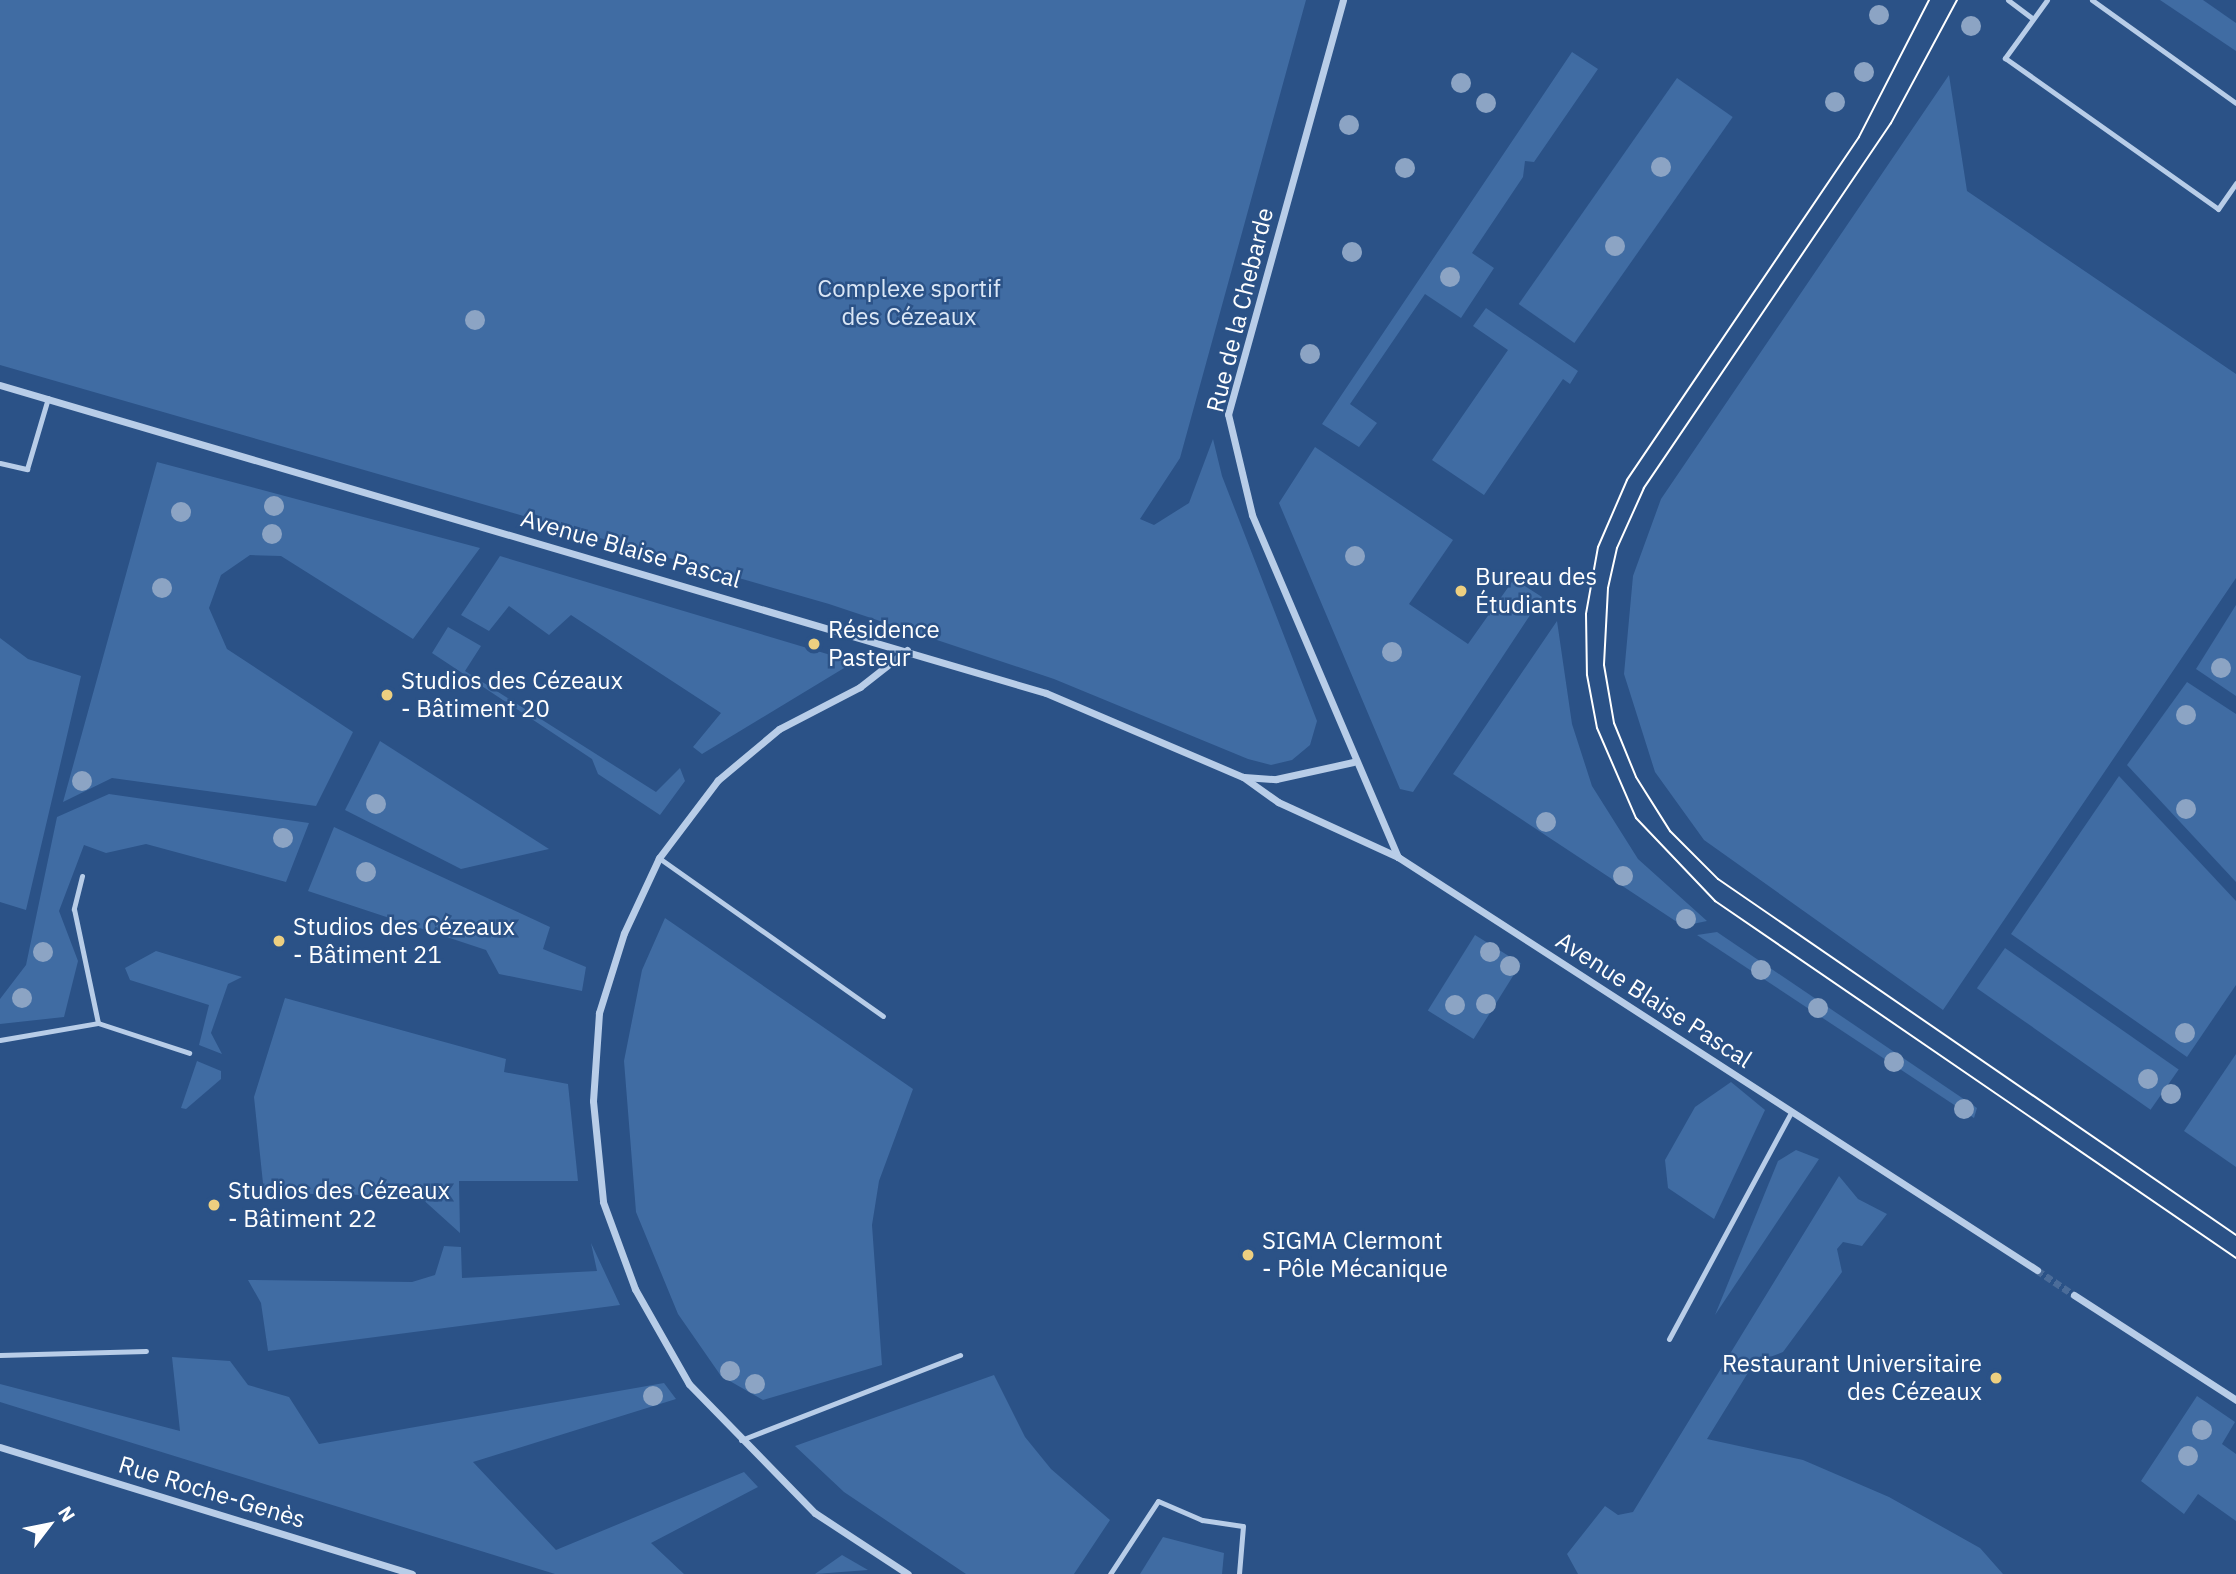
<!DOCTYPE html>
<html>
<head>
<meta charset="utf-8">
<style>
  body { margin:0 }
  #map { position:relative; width:2236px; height:1574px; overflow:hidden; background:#2b5287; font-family:"IBM Plex Sans",sans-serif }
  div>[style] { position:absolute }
  .green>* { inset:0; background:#406ca3; transform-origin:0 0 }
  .minor-tunnel>* { height:7px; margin-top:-3.5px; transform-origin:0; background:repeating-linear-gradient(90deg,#4b6c99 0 7px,transparent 0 10.5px) }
  .service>* { height:5px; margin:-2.5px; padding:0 2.5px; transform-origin:2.5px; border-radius:2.5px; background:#b8cde8 }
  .minor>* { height:7px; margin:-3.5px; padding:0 3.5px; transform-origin:3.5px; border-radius:3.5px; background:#b8cde8 }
  .tram>* { height:2px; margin:-1px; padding:0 1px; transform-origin:1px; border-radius:1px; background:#fff }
  .trees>* { width:20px; height:20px; margin:-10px; border-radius:50%; background:#8ca4c4 }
  .dots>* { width:19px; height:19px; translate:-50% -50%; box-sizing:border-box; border:4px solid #2b5287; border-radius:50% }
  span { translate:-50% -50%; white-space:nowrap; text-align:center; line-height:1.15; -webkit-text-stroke:5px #2b5287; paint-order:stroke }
  .park-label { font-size:24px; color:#dbe7f6 }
  .street-label { font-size:24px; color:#fff }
  .poi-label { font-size:24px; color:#fff }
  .left { translate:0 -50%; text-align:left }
  .right { translate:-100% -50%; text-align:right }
  .north { position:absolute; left:14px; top:1490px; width:70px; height:70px; -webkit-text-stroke:5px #2b5287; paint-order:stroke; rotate:58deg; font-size:19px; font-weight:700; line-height:28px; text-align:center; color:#fff }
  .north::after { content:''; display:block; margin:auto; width:24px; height:32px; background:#fff; clip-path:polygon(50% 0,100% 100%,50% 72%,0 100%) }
</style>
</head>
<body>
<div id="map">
  <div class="green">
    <div style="clip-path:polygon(0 0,1306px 0,1180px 458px,1140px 519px,1154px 525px,1189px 503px,1213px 439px,1222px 476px,1317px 721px,1310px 745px,1292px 760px,1271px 765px,1248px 759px,1054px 679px,829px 604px,0 365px)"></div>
    <div style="clip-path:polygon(2160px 0,2203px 0,2236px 23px,2236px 51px)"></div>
    <div style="clip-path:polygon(1572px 52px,1598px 69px,1534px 162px,1525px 161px,1523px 177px,1472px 253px,1494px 268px,1461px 318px,1425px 294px,1350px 404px,1377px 423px,1359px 447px,1322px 424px)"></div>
    <div style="clip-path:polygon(1949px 75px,1967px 191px,2236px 374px,2236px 578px,1943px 1010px,1704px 840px,1655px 772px,1624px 674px,1633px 576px,1661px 499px)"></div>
    <div style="left:1677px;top:78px;width:68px;height:276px;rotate:35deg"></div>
    <div style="clip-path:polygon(1486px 308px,1578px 371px,1570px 384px,1563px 379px,1484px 495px,1432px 460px,1508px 350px,1473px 326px)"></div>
    <div style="clip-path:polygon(1315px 447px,1453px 540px,1409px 604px,1468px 644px,1514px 579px,1542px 597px,1413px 792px,1400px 789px,1279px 503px)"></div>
    <div style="clip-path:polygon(157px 462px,480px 548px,413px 639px,281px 556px,250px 555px,221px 575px,209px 608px,227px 649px,353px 732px,316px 806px,112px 778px,63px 802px)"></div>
    <div style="clip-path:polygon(500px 556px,854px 662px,702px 754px,693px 747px,721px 713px,571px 615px,549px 635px,509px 606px,489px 631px,461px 615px)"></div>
    <div style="clip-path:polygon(2236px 605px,2236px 696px,2196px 669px)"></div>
    <div style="clip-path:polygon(1557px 621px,1572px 724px,1592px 786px,1638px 859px,1707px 921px,1683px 926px,1453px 774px)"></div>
    <div style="clip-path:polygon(448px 627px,481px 646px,465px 671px,656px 792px,680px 768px,685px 781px,660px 815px,598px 774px,592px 759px,432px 653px)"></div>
    <div style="clip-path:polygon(0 638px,28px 659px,81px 676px,26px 910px,0 902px)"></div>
    <div style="clip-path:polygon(2187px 682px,2236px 714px,2236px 882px,2127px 765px)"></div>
    <div style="clip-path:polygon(380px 741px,549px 849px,461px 869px,345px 810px)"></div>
    <div style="clip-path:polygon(2119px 776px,2236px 901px,2236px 985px,2187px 1057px,2011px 934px)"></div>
    <div style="clip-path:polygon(109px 794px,309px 823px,286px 882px,146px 844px,106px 853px,84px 845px,59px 911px,78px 961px,64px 1017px,0 1024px,0 999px,26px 965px,57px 817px)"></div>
    <div style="clip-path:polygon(334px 827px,550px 927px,543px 949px,586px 967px,582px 991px,499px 974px,486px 950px,308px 891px)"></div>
    <div style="clip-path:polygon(665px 918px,913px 1089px,879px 1181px,872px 1225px,882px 1365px,763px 1400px,721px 1376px,678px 1314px,636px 1212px,624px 1061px,642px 970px)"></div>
    <div style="clip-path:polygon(1717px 932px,1977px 1108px,1974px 1118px,1697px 935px)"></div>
    <div style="left:1475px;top:935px;width:54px;height:89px;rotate:32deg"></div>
    <div style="left:2005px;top:948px;width:212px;height:49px;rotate:35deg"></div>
    <div style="clip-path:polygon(156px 951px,242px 977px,228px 984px,211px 1033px,222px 1054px,199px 1045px,209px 1005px,130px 980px,125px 968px)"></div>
    <div style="clip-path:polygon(285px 998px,506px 1059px,504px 1072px,568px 1084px,578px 1181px,459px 1181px,460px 1233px,419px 1196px,264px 1193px,254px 1097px)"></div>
    <div style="clip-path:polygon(2236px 1054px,2236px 1167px,2184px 1131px)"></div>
    <div style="clip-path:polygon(197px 1061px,221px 1071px,221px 1079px,186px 1109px,181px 1108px)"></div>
    <div style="clip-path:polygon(1731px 1082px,1765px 1110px,1714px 1219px,1668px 1188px,1665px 1160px,1695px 1107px)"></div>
    <div style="clip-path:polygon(1796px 1150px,1819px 1159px,1715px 1315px,1778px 1161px)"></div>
    <div style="clip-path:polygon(1839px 1176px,1858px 1199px,1887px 1214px,1862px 1246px,1843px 1242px,1837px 1249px,1842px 1272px,1783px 1352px,1754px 1363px,1707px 1439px,1803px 1460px,1889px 1497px,1980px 1548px,2003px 1574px,1578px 1574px,1567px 1554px,1605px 1506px,1618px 1515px,1633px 1512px)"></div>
    <div style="clip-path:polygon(591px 1243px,620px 1305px,268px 1351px,261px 1303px,248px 1280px,412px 1282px,435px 1275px,444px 1246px,461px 1247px,462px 1278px,597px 1271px)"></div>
    <div style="clip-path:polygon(172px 1357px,230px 1361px,248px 1385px,289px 1397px,319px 1444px,664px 1383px,676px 1399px,473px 1462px,556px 1550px,744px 1472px,758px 1487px,651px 1543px,684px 1574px,555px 1574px,0 1402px,0 1384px,180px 1431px)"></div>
    <div style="clip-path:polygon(994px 1375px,1025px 1437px,1051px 1469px,1110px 1520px,1074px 1574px,966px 1574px,844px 1492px,795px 1446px)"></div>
    <div style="clip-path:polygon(2197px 1396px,2235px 1422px,2222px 1444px,2236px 1454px,2236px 1521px,2198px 1494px,2184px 1514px,2141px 1481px)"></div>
    <div style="clip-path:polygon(1163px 1537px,1224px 1553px,1222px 1574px,1140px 1574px)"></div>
    <div style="clip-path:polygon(842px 1555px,868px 1570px,815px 1574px)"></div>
  </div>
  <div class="minor-tunnel">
    <div style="left:2037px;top:1270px;width:45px;rotate:34deg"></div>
  </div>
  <div class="service">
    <div style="left:2008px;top:0;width:31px;rotate:37deg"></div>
    <div style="left:2047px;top:0;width:72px;rotate:125.9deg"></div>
    <div style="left:2005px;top:58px;width:261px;rotate:35.3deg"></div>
    <div style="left:2218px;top:209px;width:32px;rotate:-55deg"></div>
    <div style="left:2092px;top:0;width:177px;rotate:35.6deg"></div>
    <div style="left:0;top:463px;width:28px;rotate:13deg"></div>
    <div style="left:27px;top:469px;width:74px;rotate:-73.5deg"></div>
    <div style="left:659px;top:858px;width:274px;rotate:35.2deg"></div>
    <div style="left:82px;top:876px;width:34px;rotate:104deg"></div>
    <div style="left:74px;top:909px;width:116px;rotate:78.1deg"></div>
    <div style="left:0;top:1040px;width:99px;rotate:-9.8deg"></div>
    <div style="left:98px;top:1023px;width:96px;rotate:18.2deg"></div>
    <div style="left:1669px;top:1339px;width:258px;rotate:-61.7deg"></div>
    <div style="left:0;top:1355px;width:146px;rotate:-1.6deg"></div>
    <div style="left:741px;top:1440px;width:235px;rotate:-21.2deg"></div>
    <div style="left:1110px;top:1574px;width:87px;rotate:-56.7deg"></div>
    <div style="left:1158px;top:1501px;width:48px;rotate:23.4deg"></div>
    <div style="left:1202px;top:1520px;width:41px;rotate:8.3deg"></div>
    <div style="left:1243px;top:1526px;width:48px;rotate:94.8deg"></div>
  </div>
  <div class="minor">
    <div style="left:1343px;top:0;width:430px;rotate:105.5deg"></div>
    <div style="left:1228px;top:414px;width:104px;rotate:76.6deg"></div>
    <div style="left:1252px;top:515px;width:372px;rotate:66.9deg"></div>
    <div style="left:0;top:385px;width:1090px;rotate:16.41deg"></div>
    <div style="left:1046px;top:693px;width:214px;rotate:23.1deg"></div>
    <div style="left:1243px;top:777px;width:43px;rotate:35.5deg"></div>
    <div style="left:1278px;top:802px;width:132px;rotate:24.6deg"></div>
    <div style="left:1398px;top:857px;width:761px;rotate:32.88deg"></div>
    <div style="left:907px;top:650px;width:60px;rotate:141.8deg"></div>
    <div style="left:860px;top:687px;width:91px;rotate:152.6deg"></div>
    <div style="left:779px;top:729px;width:80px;rotate:140.1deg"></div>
    <div style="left:718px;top:780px;width:98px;rotate:127.1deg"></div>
    <div style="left:659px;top:858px;width:83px;rotate:115deg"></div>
    <div style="left:624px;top:933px;width:84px;rotate:107.4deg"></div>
    <div style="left:599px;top:1013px;width:88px;rotate:93.9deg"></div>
    <div style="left:593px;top:1101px;width:101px;rotate:84.3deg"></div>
    <div style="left:603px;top:1202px;width:93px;rotate:69.8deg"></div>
    <div style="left:635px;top:1289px;width:109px;rotate:60.4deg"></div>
    <div style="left:689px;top:1384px;width:180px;rotate:45.7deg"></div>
    <div style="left:815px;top:1513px;width:111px;rotate:33.3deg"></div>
    <div style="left:1244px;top:777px;width:32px;rotate:4deg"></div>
    <div style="left:1276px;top:779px;width:79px;rotate:-12.4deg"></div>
    <div style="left:2074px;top:1295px;width:193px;rotate:32.9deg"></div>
    <div style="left:0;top:1447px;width:431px;rotate:17.1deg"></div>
  </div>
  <div class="tram">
    <div style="left:1929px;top:0;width:154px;rotate:117.1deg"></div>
    <div style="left:1859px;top:137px;width:414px;rotate:124.1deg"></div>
    <div style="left:1627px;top:480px;width:73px;rotate:113.4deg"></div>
    <div style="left:1598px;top:547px;width:68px;rotate:100.2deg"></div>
    <div style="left:1586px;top:614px;width:61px;rotate:89.1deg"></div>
    <div style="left:1587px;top:675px;width:54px;rotate:79.3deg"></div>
    <div style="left:1597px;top:728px;width:98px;rotate:66.6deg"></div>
    <div style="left:1636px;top:818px;width:115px;rotate:46.4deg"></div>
    <div style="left:1715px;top:901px;width:632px;rotate:34.42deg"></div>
    <div style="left:1957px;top:0;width:140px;rotate:118.2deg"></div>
    <div style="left:1891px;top:123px;width:441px;rotate:124.1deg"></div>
    <div style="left:1644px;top:488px;width:66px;rotate:114.2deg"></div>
    <div style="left:1617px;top:548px;width:41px;rotate:102.7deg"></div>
    <div style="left:1608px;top:588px;width:77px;rotate:93deg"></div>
    <div style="left:1604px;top:665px;width:59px;rotate:80.2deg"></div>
    <div style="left:1614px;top:723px;width:58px;rotate:67.8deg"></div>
    <div style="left:1636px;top:777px;width:64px;rotate:57.8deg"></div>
    <div style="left:1670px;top:831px;width:68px;rotate:45deg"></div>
    <div style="left:1718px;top:879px;width:629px;rotate:34.5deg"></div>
  </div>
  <div class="trees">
    <div style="left:1879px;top:15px"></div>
    <div style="left:1971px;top:26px"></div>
    <div style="left:1864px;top:72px"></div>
    <div style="left:1461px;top:83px"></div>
    <div style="left:1835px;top:102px"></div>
    <div style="left:1486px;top:103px"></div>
    <div style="left:1349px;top:125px"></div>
    <div style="left:1661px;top:167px"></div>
    <div style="left:1405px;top:168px"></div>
    <div style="left:1615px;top:246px"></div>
    <div style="left:1352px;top:252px"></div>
    <div style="left:1450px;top:277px"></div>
    <div style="left:475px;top:320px"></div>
    <div style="left:1310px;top:354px"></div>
    <div style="left:274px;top:506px"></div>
    <div style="left:181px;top:512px"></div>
    <div style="left:272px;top:534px"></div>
    <div style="left:1355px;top:556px"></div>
    <div style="left:162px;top:588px"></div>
    <div style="left:1392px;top:652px"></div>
    <div style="left:2221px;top:668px"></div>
    <div style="left:2186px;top:715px"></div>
    <div style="left:82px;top:781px"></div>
    <div style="left:376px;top:804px"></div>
    <div style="left:2186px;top:809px"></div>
    <div style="left:1546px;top:822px"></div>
    <div style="left:283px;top:838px"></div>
    <div style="left:366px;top:872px"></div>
    <div style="left:1623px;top:876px"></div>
    <div style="left:1686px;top:919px"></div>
    <div style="left:43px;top:952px"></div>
    <div style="left:1490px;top:952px"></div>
    <div style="left:1510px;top:966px"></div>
    <div style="left:1761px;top:970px"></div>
    <div style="left:22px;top:998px"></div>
    <div style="left:1486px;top:1004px"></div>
    <div style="left:1455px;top:1005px"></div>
    <div style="left:1818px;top:1008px"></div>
    <div style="left:2185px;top:1033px"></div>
    <div style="left:1894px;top:1062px"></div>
    <div style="left:2148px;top:1079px"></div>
    <div style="left:2171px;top:1094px"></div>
    <div style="left:1964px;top:1109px"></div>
    <div style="left:730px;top:1371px"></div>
    <div style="left:755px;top:1384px"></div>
    <div style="left:653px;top:1396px"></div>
    <div style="left:2202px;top:1430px"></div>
    <div style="left:2188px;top:1456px"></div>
  </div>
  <div class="dots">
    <div style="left:1461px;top:591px;background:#edcf80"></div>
    <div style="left:814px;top:644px;background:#edcf80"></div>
    <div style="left:387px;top:695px;background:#edcf80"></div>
    <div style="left:279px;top:941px;background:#edcf80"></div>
    <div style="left:214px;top:1205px;background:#edcf80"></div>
    <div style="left:1248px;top:1255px;background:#edcf80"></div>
    <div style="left:1996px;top:1378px;background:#edcf80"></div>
  </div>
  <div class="park-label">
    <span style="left:909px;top:303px">Complexe sportif<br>des Cézeaux</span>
  </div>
  <div class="street-label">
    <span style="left:1240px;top:310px;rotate:-76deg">Rue de la Chebarde</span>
    <span style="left:631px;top:549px;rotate:16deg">Avenue Blaise Pascal</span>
    <span style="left:1654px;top:1000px;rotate:33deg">Avenue Blaise Pascal</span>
    <span style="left:212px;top:1492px;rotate:17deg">Rue Roche-Genès</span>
  </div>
  <div class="poi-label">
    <span class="left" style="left:1475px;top:591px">Bureau des<br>Étudiants</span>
    <span class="left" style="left:828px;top:644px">Résidence<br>Pasteur</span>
    <span class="left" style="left:401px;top:695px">Studios des Cézeaux<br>- Bâtiment 20</span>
    <span class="left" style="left:293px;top:941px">Studios des Cézeaux<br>- Bâtiment 21</span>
    <span class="left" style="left:228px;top:1205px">Studios des Cézeaux<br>- Bâtiment 22</span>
    <span class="left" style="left:1262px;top:1255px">SIGMA Clermont<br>- Pôle Mécanique</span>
    <span class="right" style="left:1982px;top:1378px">Restaurant Universitaire<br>des Cézeaux</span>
  </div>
  <div class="north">N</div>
</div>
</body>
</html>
